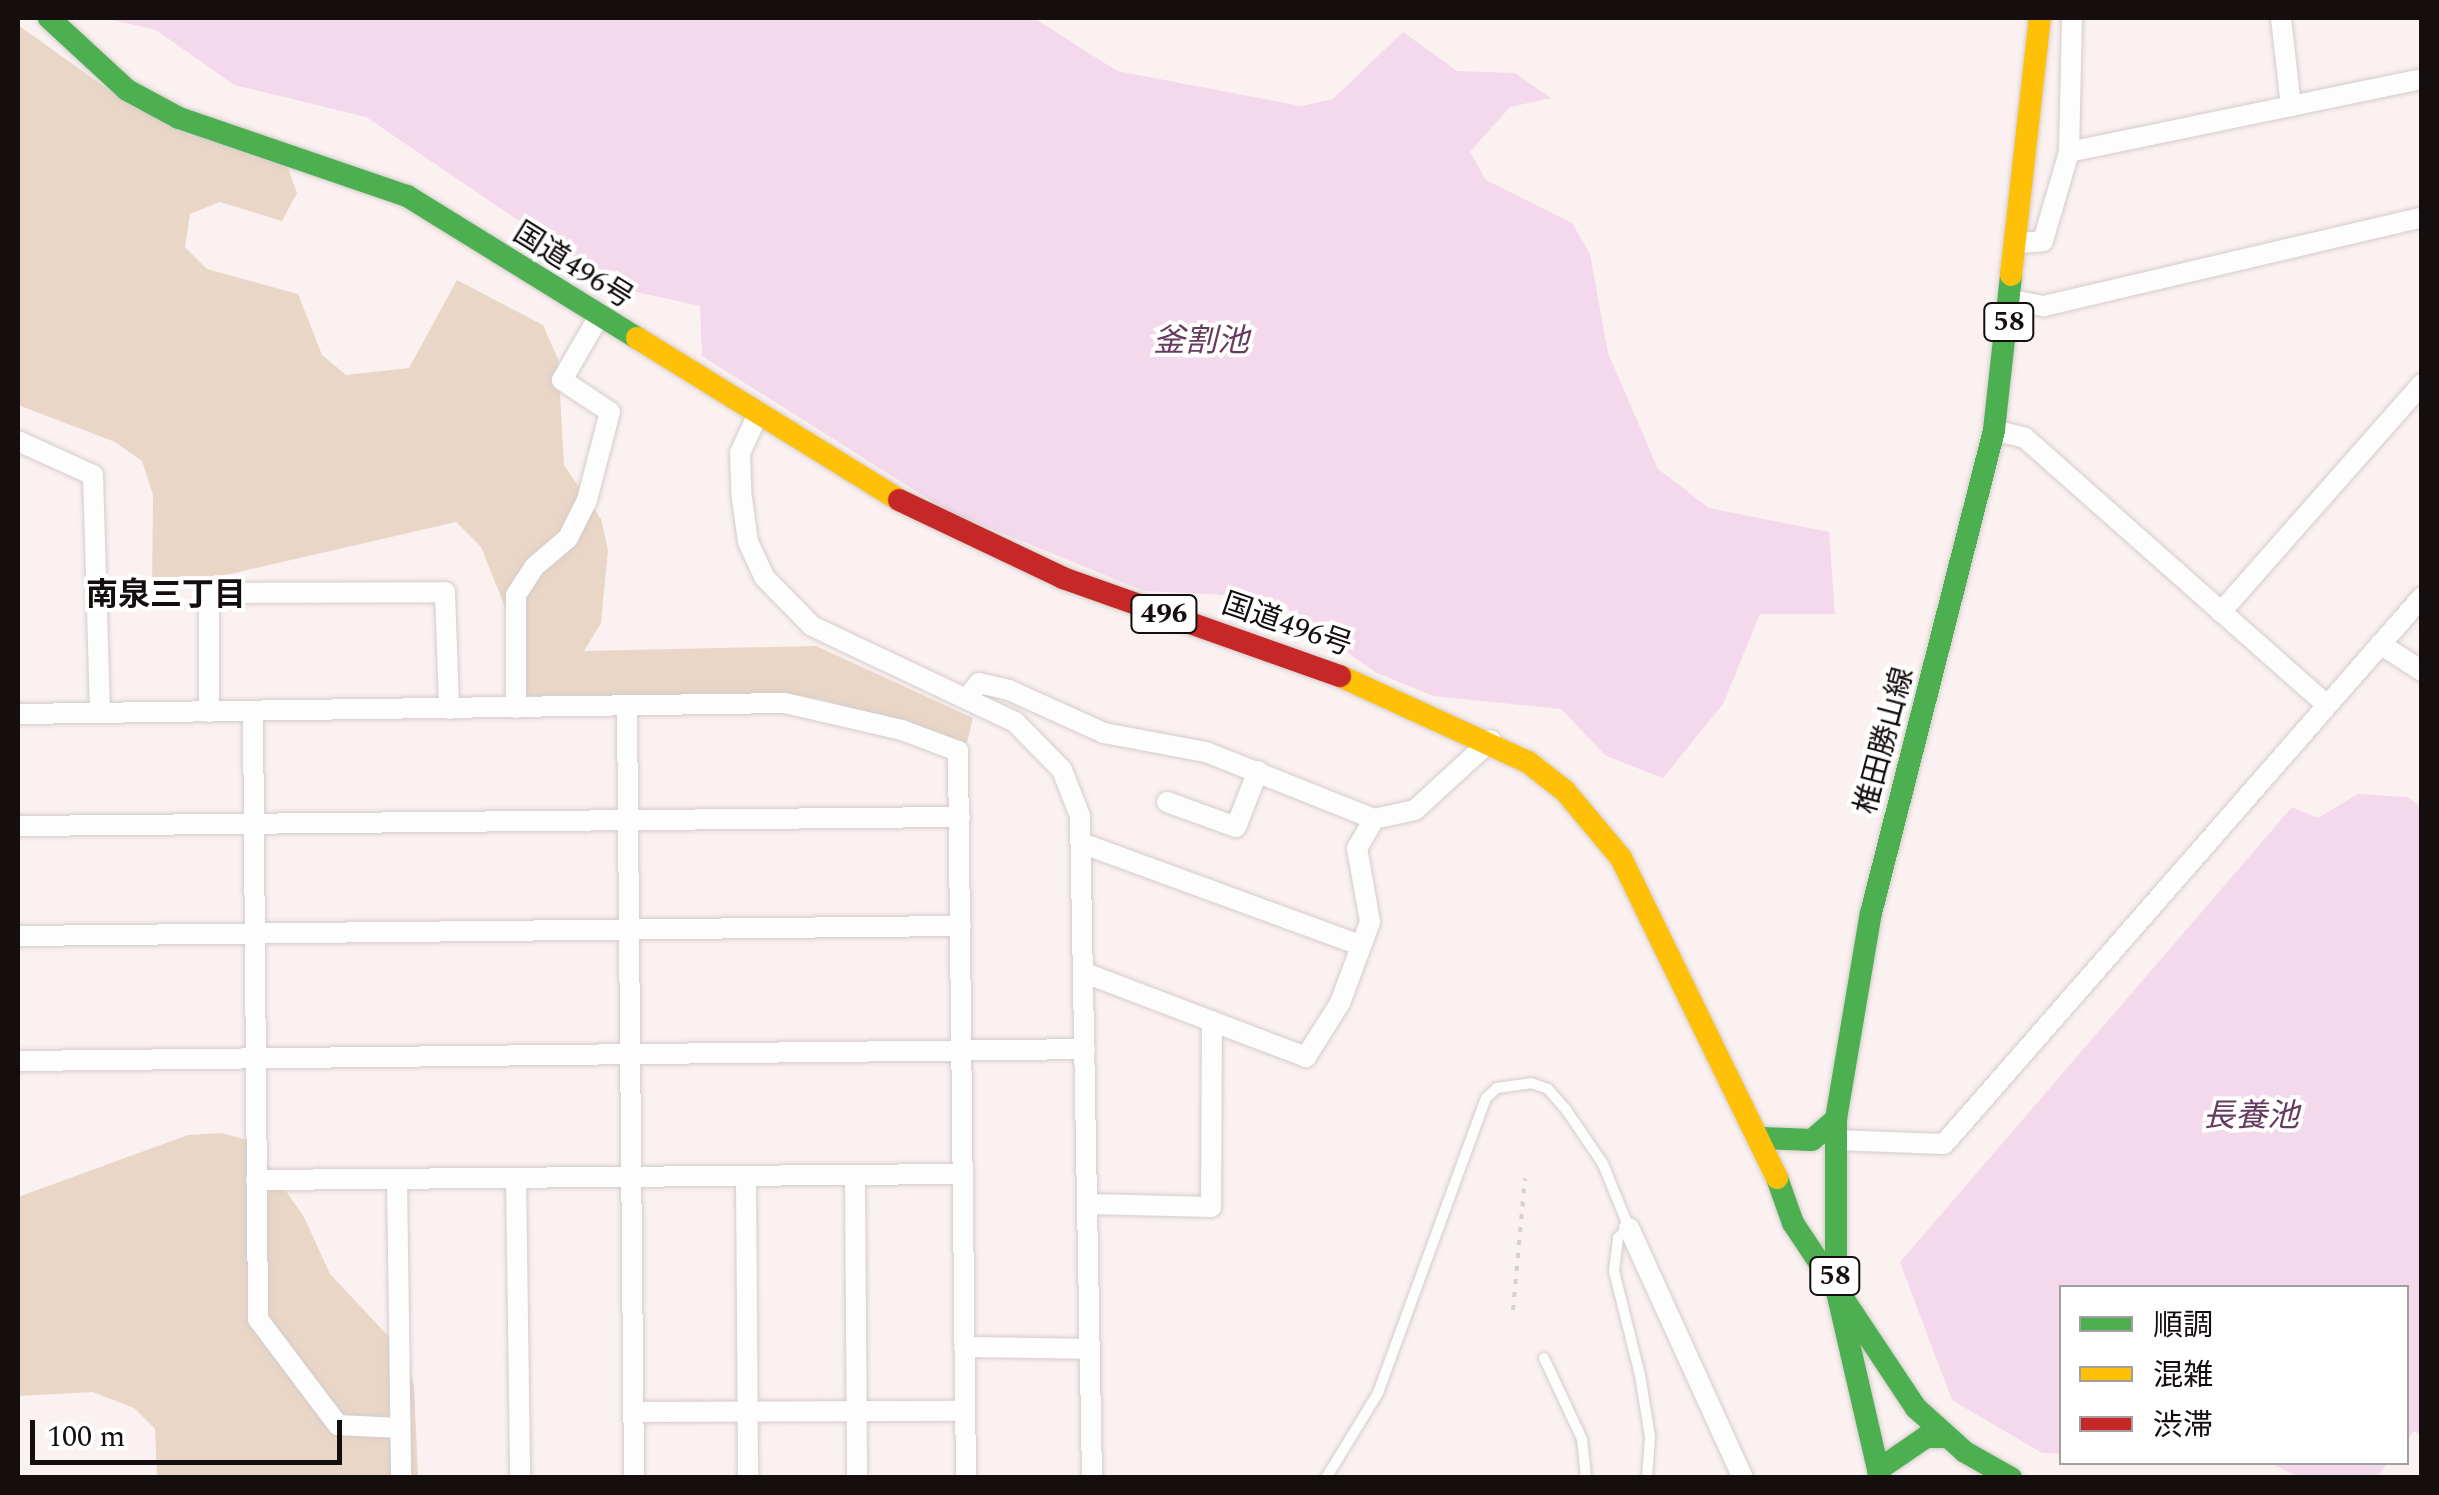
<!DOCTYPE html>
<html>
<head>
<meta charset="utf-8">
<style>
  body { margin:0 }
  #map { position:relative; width:2439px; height:1495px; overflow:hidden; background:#fbf1f1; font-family:Spectral,"Noto Sans JP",serif }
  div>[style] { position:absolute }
  .forest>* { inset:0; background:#e9d6c6 }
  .water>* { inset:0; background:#f3d9eb }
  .path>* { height:4px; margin-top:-2px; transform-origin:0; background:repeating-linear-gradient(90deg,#d4d1d1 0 5px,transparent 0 13px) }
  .roads { filter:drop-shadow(0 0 2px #d4cccb) drop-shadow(0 0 2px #d4cccb) }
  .lane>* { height:10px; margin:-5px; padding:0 5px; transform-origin:5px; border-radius:5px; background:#fefdfd }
  .street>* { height:20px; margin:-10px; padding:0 10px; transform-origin:10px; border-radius:10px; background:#fefdfd }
  .fast>* { height:22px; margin:-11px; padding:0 11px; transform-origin:11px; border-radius:11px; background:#4caf50 }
  .slow>* { height:22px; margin:-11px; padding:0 11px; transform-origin:11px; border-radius:11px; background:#ffc107 }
  .jam>* { height:22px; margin:-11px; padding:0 11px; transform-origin:11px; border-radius:11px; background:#c62828 }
  span { translate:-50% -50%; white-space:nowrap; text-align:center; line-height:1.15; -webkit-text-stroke:8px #fff; paint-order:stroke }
  .shield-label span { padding:2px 8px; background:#fff; border:2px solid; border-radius:8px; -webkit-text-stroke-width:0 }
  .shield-label { font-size:28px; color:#150e0e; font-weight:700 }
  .street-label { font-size:30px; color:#150e0e }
  .water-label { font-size:32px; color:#663b5f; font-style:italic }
  .neighbourhood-label { font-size:32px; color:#150e0e; font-weight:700 }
  .frame { position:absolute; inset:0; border:20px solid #150e0e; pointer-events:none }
  .legend { position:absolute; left:2059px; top:1285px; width:350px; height:180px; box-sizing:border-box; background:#fff; border:2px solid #a19f9f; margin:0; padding:12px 18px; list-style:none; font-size:30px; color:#150e0e }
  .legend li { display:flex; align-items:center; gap:20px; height:50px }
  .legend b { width:50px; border:2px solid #a19f9f }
  .scale { position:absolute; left:30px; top:1420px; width:312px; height:45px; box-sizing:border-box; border:5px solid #150e0e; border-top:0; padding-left:12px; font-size:30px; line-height:35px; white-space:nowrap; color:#150e0e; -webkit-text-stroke:8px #fff; paint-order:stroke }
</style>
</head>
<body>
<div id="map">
  <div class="forest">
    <div style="clip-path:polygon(18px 25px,134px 108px,286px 163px,297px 193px,282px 221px,220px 202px,190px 214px,185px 247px,207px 269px,298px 294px,322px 355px,346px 375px,409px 368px,457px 280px,543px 325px,558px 359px,564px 465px,601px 519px,608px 550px,601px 623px,584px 651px,816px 646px,973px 718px,967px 743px,817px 698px,514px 696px,505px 607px,481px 547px,456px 522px,152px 592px,153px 495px,142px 461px,115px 442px,18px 405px)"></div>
    <div style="clip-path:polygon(221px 1133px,251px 1141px,304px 1217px,330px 1274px,406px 1355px,414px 1386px,418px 1477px,157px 1477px,155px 1429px,134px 1408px,93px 1392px,18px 1396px,18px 1197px,188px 1135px)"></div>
  </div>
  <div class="water">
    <div style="clip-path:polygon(105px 18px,1034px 18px,1117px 71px,1301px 106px,1333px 99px,1403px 32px,1457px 71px,1515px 73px,1551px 98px,1510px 107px,1470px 152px,1486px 180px,1572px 223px,1590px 254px,1608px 353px,1658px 469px,1709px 508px,1829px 532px,1835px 614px,1760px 614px,1723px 704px,1663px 778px,1606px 756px,1561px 709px,1433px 696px,1375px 672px,1270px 597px,1144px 591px,946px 510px,702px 356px,700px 306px,618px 288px,366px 117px,234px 85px,156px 30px)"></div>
    <div style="clip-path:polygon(2358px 794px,2407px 797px,2421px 806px,2421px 1435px,2414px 1431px,2407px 1440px,2406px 1288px,2062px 1288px,2061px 1454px,2042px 1453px,1952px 1400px,1900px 1262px,2292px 807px,2318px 818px)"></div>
    <div style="clip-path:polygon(2270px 1463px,2388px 1463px,2376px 1478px,2299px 1477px)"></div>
  </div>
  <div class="path">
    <div style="left:1513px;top:1310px;width:132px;rotate:-84.8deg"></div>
  </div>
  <div class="roads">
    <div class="lane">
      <div style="left:1544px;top:1358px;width:89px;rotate:64.9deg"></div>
      <div style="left:1582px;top:1439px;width:39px;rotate:84deg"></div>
      <div style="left:1326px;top:1478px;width:100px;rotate:-58.5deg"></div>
      <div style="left:1378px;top:1393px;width:314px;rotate:-69.9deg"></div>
      <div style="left:1486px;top:1098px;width:15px;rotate:-42deg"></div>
      <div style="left:1497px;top:1088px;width:34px;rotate:-8deg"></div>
      <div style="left:1531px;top:1083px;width:18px;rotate:19deg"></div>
      <div style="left:1548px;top:1089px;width:29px;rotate:49deg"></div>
      <div style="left:1567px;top:1111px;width:64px;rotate:55.8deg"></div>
      <div style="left:1603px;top:1164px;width:69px;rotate:67.9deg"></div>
      <div style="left:1629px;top:1228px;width:15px;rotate:138deg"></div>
      <div style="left:1618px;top:1238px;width:33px;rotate:97deg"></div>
      <div style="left:1614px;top:1271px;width:107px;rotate:76deg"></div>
      <div style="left:1640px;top:1375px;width:63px;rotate:80.8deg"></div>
      <div style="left:1650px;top:1437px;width:41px;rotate:94.2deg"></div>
    </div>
    <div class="street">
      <div style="left:2281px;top:18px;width:89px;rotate:83.5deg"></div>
      <div style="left:2069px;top:152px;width:360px;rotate:-11.7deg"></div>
      <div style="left:2017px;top:243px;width:26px;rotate:-4deg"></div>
      <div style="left:2043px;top:241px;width:93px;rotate:-73.7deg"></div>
      <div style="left:2069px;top:152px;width:134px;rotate:-88.7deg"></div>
      <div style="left:2012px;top:300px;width:33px;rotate:11deg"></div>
      <div style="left:2044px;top:306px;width:388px;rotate:-13.2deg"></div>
      <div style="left:757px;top:416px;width:41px;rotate:114.7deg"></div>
      <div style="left:740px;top:453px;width:38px;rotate:88deg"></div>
      <div style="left:741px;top:491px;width:51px;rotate:82.2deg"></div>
      <div style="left:748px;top:542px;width:38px;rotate:65deg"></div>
      <div style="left:764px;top:577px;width:69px;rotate:45.6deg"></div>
      <div style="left:812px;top:626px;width:225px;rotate:25.3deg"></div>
      <div style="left:1015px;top:722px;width:67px;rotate:45.6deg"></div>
      <div style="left:1062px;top:770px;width:49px;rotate:68.6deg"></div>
      <div style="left:1080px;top:816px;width:662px;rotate:88.96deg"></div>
      <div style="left:1994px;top:430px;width:32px;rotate:14deg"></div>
      <div style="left:2025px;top:438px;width:402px;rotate:41.5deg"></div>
      <div style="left:18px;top:441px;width:82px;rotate:24.4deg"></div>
      <div style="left:93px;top:475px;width:238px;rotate:88.3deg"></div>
      <div style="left:2221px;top:612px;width:304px;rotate:-48.6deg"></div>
      <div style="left:2380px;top:644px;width:50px;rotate:32.7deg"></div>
      <div style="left:967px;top:698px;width:19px;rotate:-51deg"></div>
      <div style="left:979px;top:683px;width:31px;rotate:13deg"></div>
      <div style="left:1009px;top:690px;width:104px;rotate:24.4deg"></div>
      <div style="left:1104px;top:733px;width:104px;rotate:10.6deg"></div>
      <div style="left:1206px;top:752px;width:181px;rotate:21.7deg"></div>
      <div style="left:1374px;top:819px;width:34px;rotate:120deg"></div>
      <div style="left:1357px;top:848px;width:75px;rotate:80deg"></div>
      <div style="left:1370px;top:922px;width:86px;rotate:110.3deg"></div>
      <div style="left:1340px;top:1003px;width:64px;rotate:122.2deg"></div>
      <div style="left:1306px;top:1057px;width:236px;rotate:-159.2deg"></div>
      <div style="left:627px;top:706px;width:772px;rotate:89.48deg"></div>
      <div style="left:516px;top:708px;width:113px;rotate:-90deg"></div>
      <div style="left:516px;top:595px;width:33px;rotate:-57deg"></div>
      <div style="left:534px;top:567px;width:45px;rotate:-40.5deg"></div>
      <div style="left:568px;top:538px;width:42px;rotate:-63.4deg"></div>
      <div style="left:587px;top:500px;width:91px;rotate:-75.4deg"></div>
      <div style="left:610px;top:412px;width:58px;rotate:-146.3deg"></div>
      <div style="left:562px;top:380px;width:72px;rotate:-59.9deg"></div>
      <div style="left:253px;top:711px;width:608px;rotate:89.53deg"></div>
      <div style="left:258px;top:1319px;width:133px;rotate:53deg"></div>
      <div style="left:338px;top:1425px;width:62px;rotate:2.8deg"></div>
      <div style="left:209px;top:712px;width:119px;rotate:-90deg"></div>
      <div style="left:209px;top:593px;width:236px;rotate:-0.2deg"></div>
      <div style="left:445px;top:592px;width:117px;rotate:88deg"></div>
      <div style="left:18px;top:714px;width:767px;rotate:-0.82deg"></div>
      <div style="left:785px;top:703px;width:120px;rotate:13deg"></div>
      <div style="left:902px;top:730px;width:60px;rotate:20.6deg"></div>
      <div style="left:958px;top:751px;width:727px;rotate:89.37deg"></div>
      <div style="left:1167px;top:802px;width:73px;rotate:19.9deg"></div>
      <div style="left:1236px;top:827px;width:60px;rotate:-68.6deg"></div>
      <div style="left:1374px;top:819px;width:42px;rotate:-12.4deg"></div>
      <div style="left:1415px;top:810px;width:103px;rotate:-42.6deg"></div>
      <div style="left:18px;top:826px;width:942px;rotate:-0.55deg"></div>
      <div style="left:1084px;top:844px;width:294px;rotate:20.1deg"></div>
      <div style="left:18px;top:936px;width:943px;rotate:-0.61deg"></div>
      <div style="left:18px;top:1061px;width:1067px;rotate:-0.64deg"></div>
      <div style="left:1835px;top:1140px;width:109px;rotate:2.1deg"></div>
      <div style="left:1944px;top:1144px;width:726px;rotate:-48.85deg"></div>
      <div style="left:746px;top:1176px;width:302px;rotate:89.6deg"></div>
      <div style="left:855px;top:1176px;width:302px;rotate:89.6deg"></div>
      <div style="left:516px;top:1178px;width:300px;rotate:89.2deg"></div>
      <div style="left:397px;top:1179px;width:299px;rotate:89.2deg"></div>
      <div style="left:256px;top:1180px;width:705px;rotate:-0.49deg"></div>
      <div style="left:1089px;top:1204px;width:122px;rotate:1.4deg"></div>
      <div style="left:1211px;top:1207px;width:186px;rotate:-89.7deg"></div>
      <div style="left:1629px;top:1228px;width:275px;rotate:65.5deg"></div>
      <div style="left:964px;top:1347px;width:125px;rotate:0.9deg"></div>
      <div style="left:633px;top:1412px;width:332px;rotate:-0.2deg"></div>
    </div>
    <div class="fast">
      <div style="left:49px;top:18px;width:106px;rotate:42.7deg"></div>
      <div style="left:127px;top:90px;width:59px;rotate:28.3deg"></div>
      <div style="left:179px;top:118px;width:241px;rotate:18.9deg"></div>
      <div style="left:407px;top:196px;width:270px;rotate:31.7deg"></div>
      <div style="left:1762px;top:1138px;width:50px;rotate:2.3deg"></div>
      <div style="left:1812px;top:1140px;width:32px;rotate:-41deg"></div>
      <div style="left:1777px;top:1178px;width:48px;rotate:70.4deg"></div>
      <div style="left:1793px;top:1223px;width:222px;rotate:56.4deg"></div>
      <div style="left:1916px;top:1408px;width:66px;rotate:41.9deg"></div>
      <div style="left:1965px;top:1452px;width:53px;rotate:29.5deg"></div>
      <div style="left:1878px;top:1470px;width:58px;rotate:-34.5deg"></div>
      <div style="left:1926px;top:1437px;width:18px"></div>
      <div style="left:1880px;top:1478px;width:195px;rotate:-103deg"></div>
      <div style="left:1836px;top:1288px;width:169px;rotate:-90deg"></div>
      <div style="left:1836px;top:1119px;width:209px;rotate:-80.4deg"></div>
      <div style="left:1871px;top:913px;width:498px;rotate:-75.7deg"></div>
      <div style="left:1994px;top:430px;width:156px;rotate:-83.7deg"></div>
    </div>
    <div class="slow">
      <div style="left:2011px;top:275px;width:259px;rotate:-83.6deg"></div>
      <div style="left:637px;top:338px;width:308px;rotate:31.7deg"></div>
      <div style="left:1340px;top:676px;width:207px;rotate:24.6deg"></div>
      <div style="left:1528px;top:762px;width:47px;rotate:38.1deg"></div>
      <div style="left:1565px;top:791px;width:87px;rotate:50.1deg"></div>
      <div style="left:1621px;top:858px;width:356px;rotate:64deg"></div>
    </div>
    <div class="jam">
      <div style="left:899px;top:500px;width:182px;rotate:25.4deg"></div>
      <div style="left:1063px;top:578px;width:294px;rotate:19.5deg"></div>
    </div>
  </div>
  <div class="shield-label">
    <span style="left:2009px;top:322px">58</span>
    <span style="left:1164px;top:614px">496</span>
    <span style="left:1835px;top:1276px">58</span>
  </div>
  <div class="street-label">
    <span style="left:573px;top:266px;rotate:32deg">国道496号</span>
    <span style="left:1287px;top:625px;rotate:19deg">国道496号</span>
    <span style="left:1885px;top:741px;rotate:-75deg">椎田勝山線</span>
  </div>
  <div class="water-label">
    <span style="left:1201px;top:342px">釜割池</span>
    <span style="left:2251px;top:1117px">長養池</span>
  </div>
  <div class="neighbourhood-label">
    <span style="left:166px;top:596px">南泉三丁目</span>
  </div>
  <div class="frame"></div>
  <ul class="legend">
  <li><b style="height:12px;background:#4caf50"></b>順調</li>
  <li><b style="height:12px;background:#ffc107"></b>混雑</li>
  <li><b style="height:12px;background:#c62828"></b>渋滞</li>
  </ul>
  <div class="scale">100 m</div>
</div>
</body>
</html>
